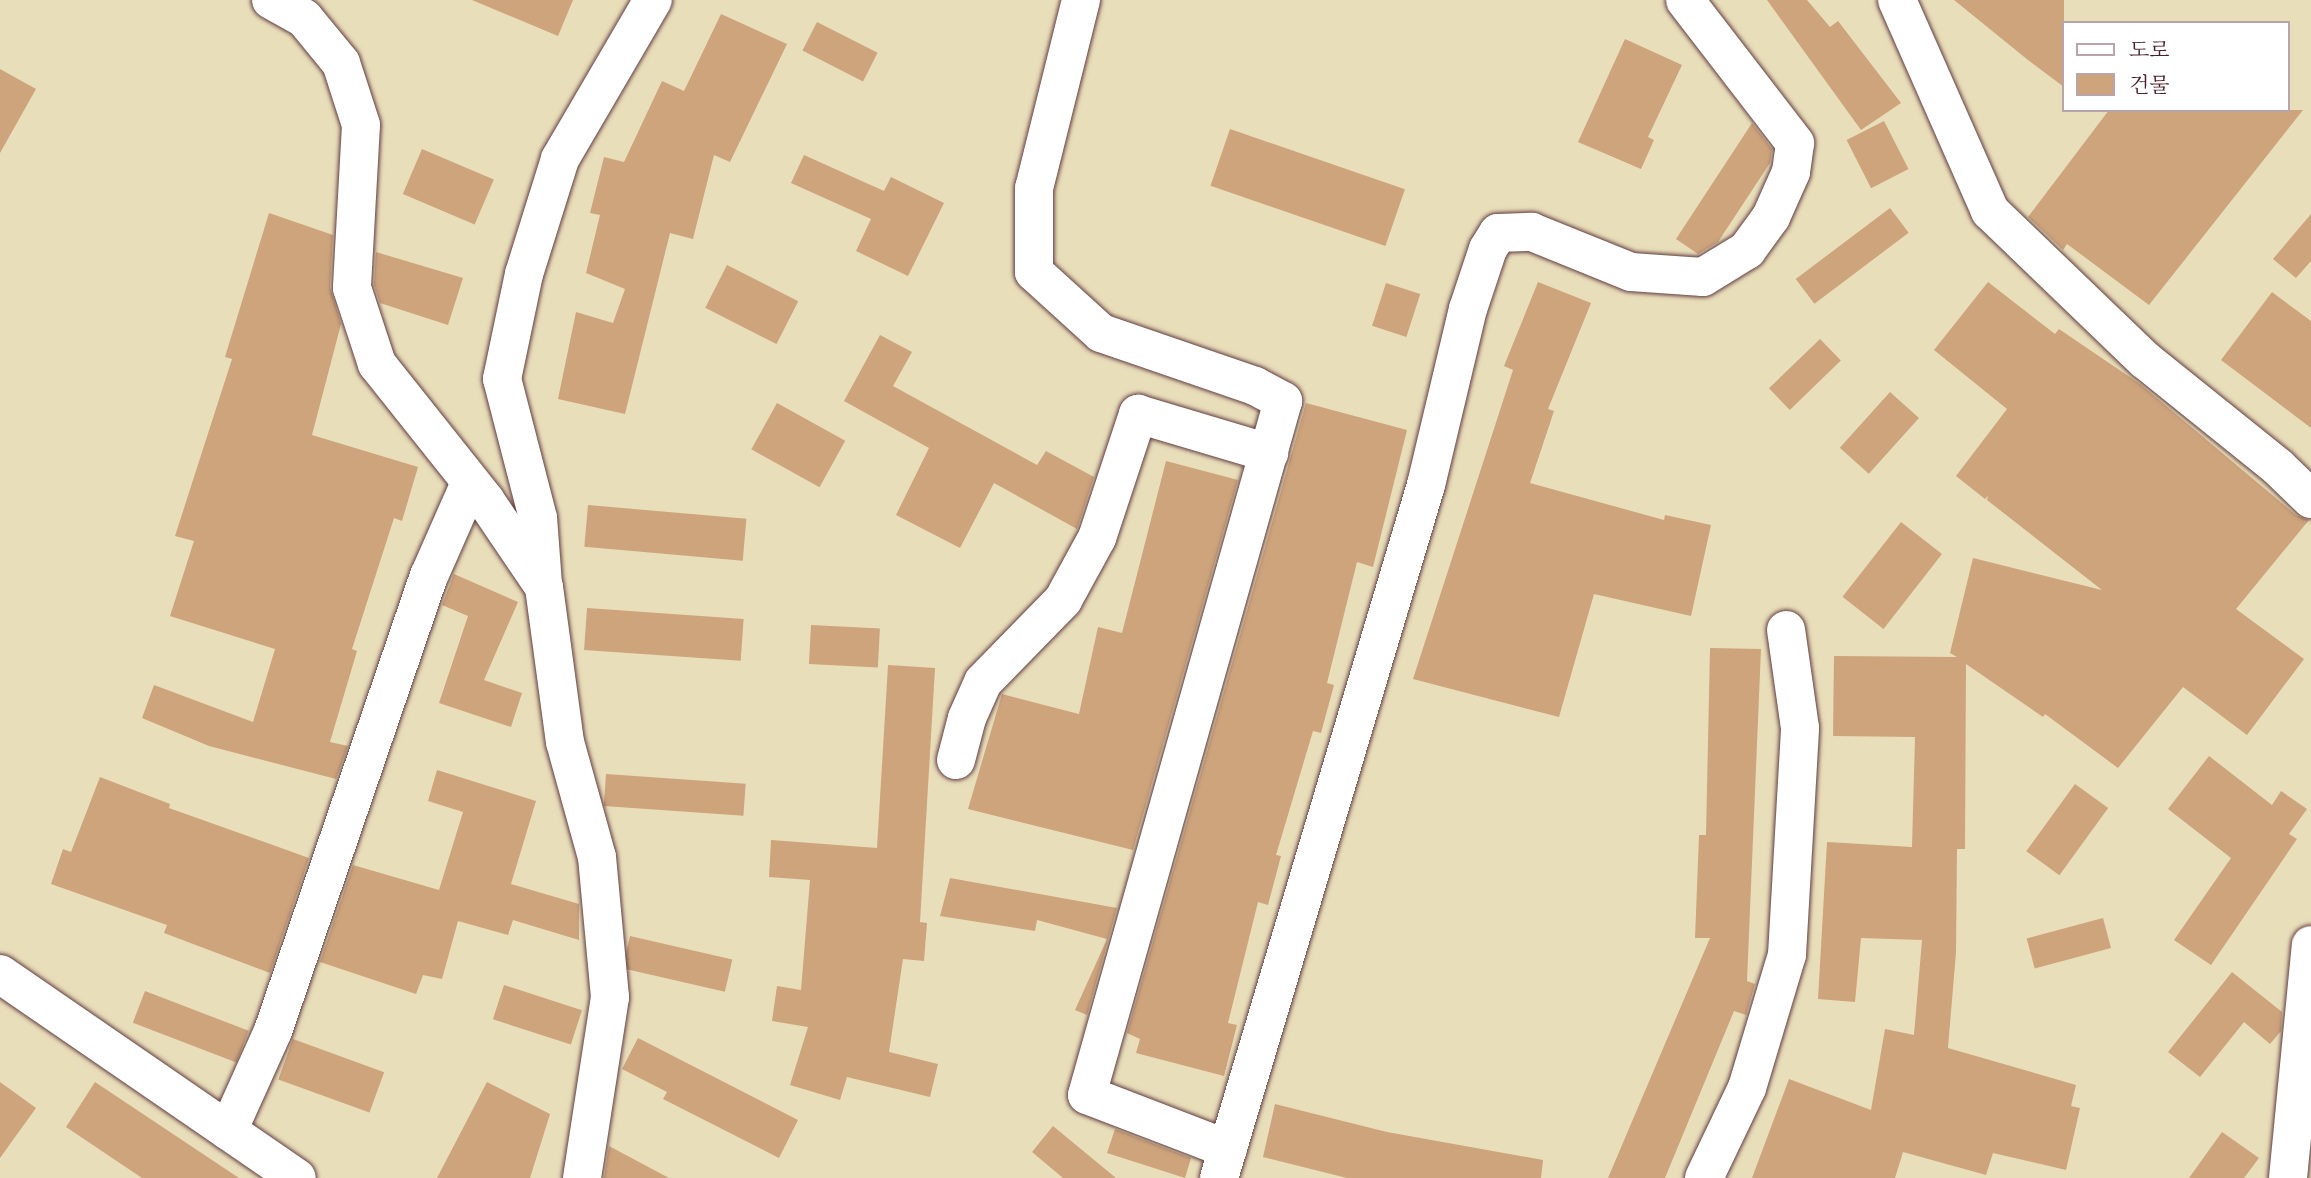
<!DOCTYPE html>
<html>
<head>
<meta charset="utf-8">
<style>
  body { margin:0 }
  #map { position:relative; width:2311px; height:1178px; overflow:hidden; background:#e9deba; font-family:Vollkorn,"Noto Serif KR",serif }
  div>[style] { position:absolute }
  .building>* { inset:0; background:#cda47c; transform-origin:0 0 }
  .roads { filter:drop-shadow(0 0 2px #623c40) drop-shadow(0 0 2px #623c40) }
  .minor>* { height:38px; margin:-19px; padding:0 19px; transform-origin:19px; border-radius:19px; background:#fff }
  span { translate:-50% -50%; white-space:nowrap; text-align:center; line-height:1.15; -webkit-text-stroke:5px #fff; paint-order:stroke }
  .legend { position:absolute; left:2062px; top:21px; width:228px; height:91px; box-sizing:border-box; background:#fff; border:2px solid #b7a5aa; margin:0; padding:9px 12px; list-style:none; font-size:21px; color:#4a1f2b }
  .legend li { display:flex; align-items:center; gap:14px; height:35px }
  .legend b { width:35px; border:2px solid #b7a5aa }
</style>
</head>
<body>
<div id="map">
  <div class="building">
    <div style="clip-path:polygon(472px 0,573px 0,558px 36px)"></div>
    <div style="clip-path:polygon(1767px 0,1807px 0,1830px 27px,1838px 21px,1901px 103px,1861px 130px)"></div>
    <div style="clip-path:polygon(1954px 0,2064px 0,2064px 87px,2028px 60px)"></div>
    <div style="clip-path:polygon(721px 14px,787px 44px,730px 162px,714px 155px,693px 239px,670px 233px,625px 414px,558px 399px,576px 312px,613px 323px,625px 289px,586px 273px,600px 215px,590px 213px,604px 157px,624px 162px,662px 81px,684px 91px)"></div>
    <div style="left:817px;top:22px;width:68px;height:32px;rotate:27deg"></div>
    <div style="clip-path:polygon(1625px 39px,1682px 65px,1648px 137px,1654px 140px,1641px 169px,1578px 142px)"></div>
    <div style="clip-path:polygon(0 69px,36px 89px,0 153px)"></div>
    <div style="clip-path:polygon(2109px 110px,2303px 110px,2149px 305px,2067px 244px,2063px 250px,2028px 217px)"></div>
    <div style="left:1884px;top:121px;width:54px;height:42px;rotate:63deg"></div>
    <div style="clip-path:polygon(1752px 123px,1772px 149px,1770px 163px,1718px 242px,1698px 254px,1676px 239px)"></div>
    <div style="left:1230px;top:129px;width:185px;height:60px;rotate:19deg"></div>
    <div style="left:422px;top:149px;width:78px;height:49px;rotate:23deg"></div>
    <div style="clip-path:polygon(804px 155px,884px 191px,891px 177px,944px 203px,908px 276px,856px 251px,871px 219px,791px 183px)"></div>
    <div style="left:1890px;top:208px;width:31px;height:118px;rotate:53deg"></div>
    <div style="clip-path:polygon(269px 213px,333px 235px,330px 287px,341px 324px,312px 435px,418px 467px,402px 521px,394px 518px,352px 649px,357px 651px,330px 742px,348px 746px,336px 779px,209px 746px,142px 718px,154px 685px,253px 722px,275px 649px,170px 616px,194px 541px,175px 536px,232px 359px,225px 357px)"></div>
    <div style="clip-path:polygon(2311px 214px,2311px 261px,2296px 278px,2273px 259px)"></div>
    <div style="clip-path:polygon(376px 252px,463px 278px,448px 325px,380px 303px,374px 285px)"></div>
    <div style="left:727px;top:265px;width:80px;height:48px;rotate:27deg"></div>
    <div style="clip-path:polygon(1538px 282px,1591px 303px,1548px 409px,1554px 411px,1530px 483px,1664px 520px,1665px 515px,1711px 525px,1691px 616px,1594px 594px,1559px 717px,1413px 679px,1513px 370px,1504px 366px)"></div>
    <div style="clip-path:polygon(1988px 282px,2055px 334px,2059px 329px,2140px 384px,2296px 515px,2309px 520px,2236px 609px,2304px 659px,2247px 735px,2183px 687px,2118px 768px,2045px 714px,2043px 717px,1966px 664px,1965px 849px,1957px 849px,1956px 952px,1948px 1048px,2076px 1085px,2071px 1106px,2080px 1108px,2066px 1170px,1993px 1153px,1986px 1175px,1903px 1152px,1895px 1178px,1752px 1178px,1789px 1079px,1871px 1110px,1885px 1029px,1914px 1035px,1922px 940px,1861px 938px,1855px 1002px,1818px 999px,1827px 842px,1912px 847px,1915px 737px,1833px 736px,1834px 656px,1957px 657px,1950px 653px,1973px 558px,2102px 590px,1987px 500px,1988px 496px,1985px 499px,1956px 476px,2007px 409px,1934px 350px)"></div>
    <div style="left:1386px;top:283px;width:36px;height:45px;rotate:18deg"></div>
    <div style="clip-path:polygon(2272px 292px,2311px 321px,2311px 428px,2221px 360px)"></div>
    <div style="clip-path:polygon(880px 335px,912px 352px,893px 386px,1037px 465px,1046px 451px,1094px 477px,1077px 529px,994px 483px,960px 548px,896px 515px,929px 448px,844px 401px)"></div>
    <div style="left:1820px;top:339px;width:30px;height:71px;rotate:46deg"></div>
    <div style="left:1890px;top:392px;width:39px;height:75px;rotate:42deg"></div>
    <div style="left:777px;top:403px;width:78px;height:53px;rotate:29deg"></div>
    <div style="clip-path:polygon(1306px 403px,1407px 430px,1373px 567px,1357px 562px,1327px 683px,1334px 685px,1321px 733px,1313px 731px,1276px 855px,1281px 856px,1268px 905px,1258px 902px,1228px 1023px,1237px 1025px,1224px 1076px,1136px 1053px,1140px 1039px,1127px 1033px)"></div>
    <div style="clip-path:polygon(1166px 461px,1238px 480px,1133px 850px,968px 809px,1002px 694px,1079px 714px,1098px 627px,1122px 633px)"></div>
    <div style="left:588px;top:505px;width:159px;height:42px;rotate:5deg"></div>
    <div style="left:1901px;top:522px;width:52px;height:95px;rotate:38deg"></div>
    <div style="clip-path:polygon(454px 574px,518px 602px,484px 680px,522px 693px,511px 727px,439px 703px,468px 616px,442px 605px)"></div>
    <div style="left:587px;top:608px;width:157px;height:42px;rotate:4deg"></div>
    <div style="left:811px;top:625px;width:69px;height:39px;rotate:3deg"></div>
    <div style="clip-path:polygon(1710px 648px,1761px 649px,1747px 981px,1755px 984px,1746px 1015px,1734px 1011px,1665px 1178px,1608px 1178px,1710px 938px,1695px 938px,1699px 835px,1706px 835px)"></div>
    <div style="clip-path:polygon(888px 665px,935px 668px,920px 922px,927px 923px,924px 961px,903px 959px,889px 1052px,938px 1064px,930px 1097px,847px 1077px,840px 1100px,790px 1085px,808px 1027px,772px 1021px,777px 986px,801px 990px,810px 880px,769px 877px,771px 840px,877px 848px)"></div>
    <div style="clip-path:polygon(2209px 756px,2272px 805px,2281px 791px,2307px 809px,2289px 834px,2297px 839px,2211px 965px,2174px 940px,2231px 858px,2168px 809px)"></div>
    <div style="clip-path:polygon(437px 770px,536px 801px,511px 884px,579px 904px,579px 940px,513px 920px,508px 935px,458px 921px,442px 979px,423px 975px,416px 994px,320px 962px,353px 865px,439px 890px,463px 812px,428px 801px)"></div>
    <div style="left:606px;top:774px;width:140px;height:32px;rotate:4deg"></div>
    <div style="clip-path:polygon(100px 777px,170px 804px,169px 808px,309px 858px,270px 973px,164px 933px,167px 925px,51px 884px,63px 849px,71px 852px)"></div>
    <div style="left:2075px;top:784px;width:41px;height:83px;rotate:36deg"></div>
    <div style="clip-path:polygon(950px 878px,1117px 908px,1087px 1015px,1075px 1010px,1107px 939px,1037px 920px,1035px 931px,940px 916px)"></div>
    <div style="left:2103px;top:918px;width:31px;height:79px;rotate:75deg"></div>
    <div style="left:630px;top:936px;width:105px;height:33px;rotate:13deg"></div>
    <div style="clip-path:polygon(2232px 972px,2282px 1012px,2281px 1031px,2270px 1044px,2244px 1022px,2200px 1077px,2168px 1052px)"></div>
    <div style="left:504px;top:985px;width:82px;height:36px;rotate:18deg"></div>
    <div style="left:145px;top:991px;width:111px;height:34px;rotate:21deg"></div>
    <div style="clip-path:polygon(638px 1038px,798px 1120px,779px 1158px,663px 1099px,667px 1092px,622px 1069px)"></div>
    <div style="left:293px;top:1039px;width:97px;height:43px;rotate:20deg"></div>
    <div style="clip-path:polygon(0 1082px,36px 1108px,0 1158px)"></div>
    <div style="clip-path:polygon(95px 1082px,239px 1178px,142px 1178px,66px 1127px)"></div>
    <div style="clip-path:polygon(487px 1082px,550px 1114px,530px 1178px,437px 1178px)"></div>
    <div style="clip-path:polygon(1275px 1104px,1387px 1132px,1543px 1160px,1541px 1178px,1347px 1178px,1263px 1157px)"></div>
    <div style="clip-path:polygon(1053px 1126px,1116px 1178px,1063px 1178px,1032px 1152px)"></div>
    <div style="clip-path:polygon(1115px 1129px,1191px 1158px,1185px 1178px,1107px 1153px)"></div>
    <div style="clip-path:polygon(2222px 1132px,2259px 1158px,2244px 1178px,2189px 1178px)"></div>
    <div style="clip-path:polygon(609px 1146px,669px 1178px,604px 1178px)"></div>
  </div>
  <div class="roads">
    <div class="minor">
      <div style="left:271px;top:0;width:38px;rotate:29deg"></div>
      <div style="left:304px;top:18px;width:58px;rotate:50.6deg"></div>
      <div style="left:341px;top:63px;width:65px;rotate:72.1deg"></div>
      <div style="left:361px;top:125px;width:163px;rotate:93.2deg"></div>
      <div style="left:352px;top:288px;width:80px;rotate:71.8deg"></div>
      <div style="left:377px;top:364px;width:174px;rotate:51.5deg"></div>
      <div style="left:485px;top:500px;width:105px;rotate:55.9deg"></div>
      <div style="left:544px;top:587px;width:156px;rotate:82.3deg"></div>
      <div style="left:565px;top:742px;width:119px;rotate:74.5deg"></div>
      <div style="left:597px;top:857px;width:141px;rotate:84.7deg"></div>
      <div style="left:610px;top:997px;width:183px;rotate:98.8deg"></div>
      <div style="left:1081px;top:0;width:194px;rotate:104deg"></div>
      <div style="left:1034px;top:188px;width:84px;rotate:90deg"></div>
      <div style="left:1034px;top:272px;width:91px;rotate:42.3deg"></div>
      <div style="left:1101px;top:333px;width:163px;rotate:19deg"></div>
      <div style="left:1255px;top:386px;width:32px;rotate:28deg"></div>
      <div style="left:1283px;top:401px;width:721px;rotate:105.77deg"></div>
      <div style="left:1087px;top:1095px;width:151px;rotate:21deg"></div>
      <div style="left:1897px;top:0;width:231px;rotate:66.2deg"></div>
      <div style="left:1990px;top:211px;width:215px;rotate:43.9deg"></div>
      <div style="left:2145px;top:360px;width:171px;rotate:38.8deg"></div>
      <div style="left:2278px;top:467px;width:46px;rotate:44.1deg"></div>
      <div style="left:543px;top:584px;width:66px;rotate:-94.3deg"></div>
      <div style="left:538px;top:518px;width:144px;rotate:-104.5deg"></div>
      <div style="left:502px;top:379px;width:107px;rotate:-78.2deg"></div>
      <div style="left:524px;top:274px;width:121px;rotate:-72.6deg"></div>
      <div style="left:560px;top:159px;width:184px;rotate:-59.7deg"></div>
      <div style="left:956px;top:760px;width:43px;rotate:-75.3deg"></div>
      <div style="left:967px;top:718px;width:39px;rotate:-66deg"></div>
      <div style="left:983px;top:682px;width:115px;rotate:-45.7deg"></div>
      <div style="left:1063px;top:600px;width:71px;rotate:-61.3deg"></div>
      <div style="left:1097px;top:538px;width:131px;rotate:-71.7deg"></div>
      <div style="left:1138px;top:414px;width:137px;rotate:16.6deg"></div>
      <div style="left:0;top:974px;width:360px;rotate:34.5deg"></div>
      <div style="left:228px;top:1131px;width:110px;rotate:-65.8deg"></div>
      <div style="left:273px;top:1031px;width:481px;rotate:-71.1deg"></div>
      <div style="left:429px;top:576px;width:102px;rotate:-66.2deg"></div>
      <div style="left:1219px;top:1178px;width:723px;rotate:-73.37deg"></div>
      <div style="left:1426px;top:485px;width:181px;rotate:-76.6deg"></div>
      <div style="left:1468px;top:309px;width:63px;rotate:-71.6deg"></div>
      <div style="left:1488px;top:249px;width:19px;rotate:-58deg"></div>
      <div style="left:1498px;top:233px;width:34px;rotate:-2deg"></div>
      <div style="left:1532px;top:232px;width:107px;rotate:22deg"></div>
      <div style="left:1631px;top:272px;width:72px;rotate:4deg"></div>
      <div style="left:1703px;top:277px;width:52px;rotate:-31.5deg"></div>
      <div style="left:1747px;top:250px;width:41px;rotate:-54deg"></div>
      <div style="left:1771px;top:217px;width:49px;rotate:-66deg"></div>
      <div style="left:1791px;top:172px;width:29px;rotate:-82deg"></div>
      <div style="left:1795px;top:143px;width:180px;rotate:-127.6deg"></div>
      <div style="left:1704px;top:1178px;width:100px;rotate:-64.5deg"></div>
      <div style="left:1747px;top:1088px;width:139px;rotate:-73.3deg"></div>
      <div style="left:1787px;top:955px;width:227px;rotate:-86.7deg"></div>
      <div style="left:1800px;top:728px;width:99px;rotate:-98.1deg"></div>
      <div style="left:2288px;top:1178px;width:234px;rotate:-84.4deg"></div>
    </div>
  </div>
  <ul class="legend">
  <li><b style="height:9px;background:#fff"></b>도로</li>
  <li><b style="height:19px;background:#cda47c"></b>건물</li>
  </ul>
</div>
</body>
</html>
